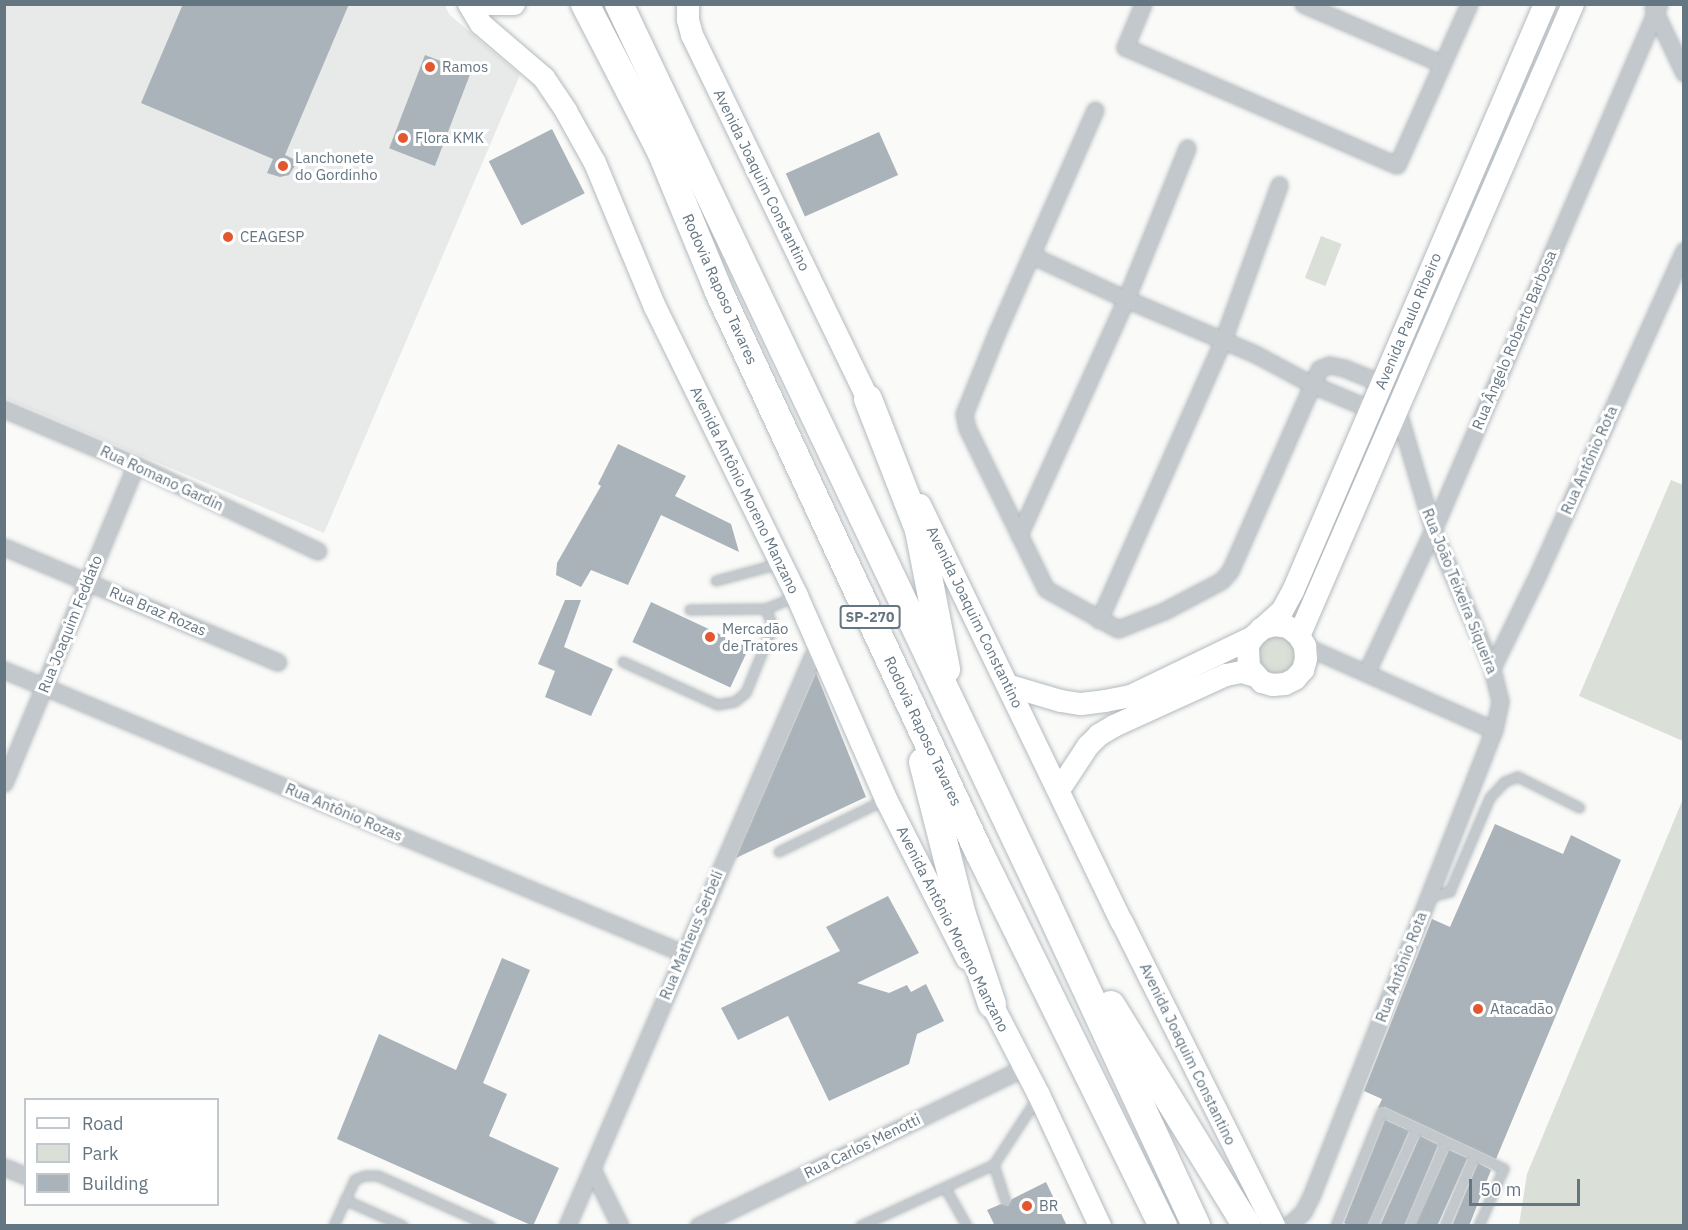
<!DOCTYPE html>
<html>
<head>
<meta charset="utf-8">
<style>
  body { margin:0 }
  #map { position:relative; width:1688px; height:1230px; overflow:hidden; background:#fafaf8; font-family:"IBM Plex Sans",sans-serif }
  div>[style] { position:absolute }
  .built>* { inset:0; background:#e8e9e9 }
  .green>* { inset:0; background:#dadfd7; transform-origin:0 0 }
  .round { border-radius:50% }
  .building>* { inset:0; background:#aab3b9; transform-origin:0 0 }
  .roads { filter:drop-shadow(0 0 2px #b3babf) drop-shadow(0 0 2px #b3babf) }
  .lane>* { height:8px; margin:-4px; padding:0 4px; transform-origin:4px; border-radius:4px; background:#c3c8cc }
  .street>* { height:15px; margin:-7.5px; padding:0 7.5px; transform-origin:7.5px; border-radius:7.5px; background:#c3c8cc }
  .secondary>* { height:22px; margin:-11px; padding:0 11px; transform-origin:11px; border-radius:11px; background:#fff }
  .highway>* { height:28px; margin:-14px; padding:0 14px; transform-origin:14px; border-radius:14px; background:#fff }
  .dots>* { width:16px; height:16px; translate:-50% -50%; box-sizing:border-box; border:3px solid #fff; border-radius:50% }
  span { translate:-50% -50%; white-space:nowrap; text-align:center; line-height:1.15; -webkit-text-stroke:6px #fff; paint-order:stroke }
  .shield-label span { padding:2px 4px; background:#fff; border:2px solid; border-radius:4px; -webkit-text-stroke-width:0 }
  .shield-label { font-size:14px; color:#657683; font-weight:700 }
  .poi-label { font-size:15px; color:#657683 }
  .left { translate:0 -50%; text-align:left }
  .street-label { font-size:15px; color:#657683 }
  .frame { position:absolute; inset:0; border:6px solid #657683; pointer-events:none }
  .legend { position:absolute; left:24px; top:1098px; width:195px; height:108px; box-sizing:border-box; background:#fff; border:2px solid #c1c8cd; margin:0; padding:8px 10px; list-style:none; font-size:18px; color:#657683 }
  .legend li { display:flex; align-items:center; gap:12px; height:30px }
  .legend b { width:30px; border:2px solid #c1c8cd }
  .scale { position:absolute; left:1469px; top:1179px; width:111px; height:27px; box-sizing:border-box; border:3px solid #657683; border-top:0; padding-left:8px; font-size:18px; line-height:21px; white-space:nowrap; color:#657683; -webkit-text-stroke:4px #fff; paint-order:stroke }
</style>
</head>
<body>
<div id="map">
  <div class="built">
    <div style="clip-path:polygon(4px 5px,445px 5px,449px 14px,520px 75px,324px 533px,5px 398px)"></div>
  </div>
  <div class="green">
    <div style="left:1321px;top:236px;width:22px;height:45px;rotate:21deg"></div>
    <div style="clip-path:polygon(1671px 480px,1683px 485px,1683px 741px,1579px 696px)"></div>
    <div class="round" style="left:1257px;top:636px;width:38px;height:38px"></div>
    <div style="clip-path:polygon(1683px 799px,1683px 1225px,1519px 1225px,1527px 1174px)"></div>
  </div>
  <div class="building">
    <div style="clip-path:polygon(183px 4px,349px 4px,285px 155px,298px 161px,289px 175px,280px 177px,267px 173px,273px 159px,141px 103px)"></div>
    <div style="left:425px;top:55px;width:49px;height:100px;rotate:21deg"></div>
    <div style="left:552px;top:129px;width:72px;height:71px;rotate:63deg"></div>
    <div style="left:879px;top:132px;width:47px;height:102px;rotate:66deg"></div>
    <div style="clip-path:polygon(618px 444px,686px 476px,675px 496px,731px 524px,739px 552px,661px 515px,628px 585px,591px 570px,581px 587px,556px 575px,557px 563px,601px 486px,598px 484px)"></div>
    <div style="clip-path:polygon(565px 600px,581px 600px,564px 647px,613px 669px,591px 716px,545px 697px,555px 671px,538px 664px)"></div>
    <div style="left:651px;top:602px;width:108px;height:44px;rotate:25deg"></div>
    <div style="clip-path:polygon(816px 673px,866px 797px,736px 858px)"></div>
    <div style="clip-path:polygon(1495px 824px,1563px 854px,1571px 835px,1621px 860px,1496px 1159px,1385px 1107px,1378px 1108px,1382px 1099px,1364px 1091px,1432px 919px,1450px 927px)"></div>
    <div style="clip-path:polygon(888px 896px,919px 953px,857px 983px,889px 993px,907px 985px,911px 992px,926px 984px,944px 1021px,917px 1034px,909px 1064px,829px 1101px,788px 1016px,738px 1040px,721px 1008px,840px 951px,826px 927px)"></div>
    <div style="clip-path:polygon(502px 958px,530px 970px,483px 1083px,507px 1094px,489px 1136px,559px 1168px,533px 1226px,337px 1139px,379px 1034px,456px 1070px)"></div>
    <div style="clip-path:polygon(1385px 1120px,1409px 1131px,1367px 1226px,1350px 1226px,1344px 1223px)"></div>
    <div style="clip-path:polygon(1420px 1136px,1438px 1145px,1404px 1226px,1380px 1226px)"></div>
    <div style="left:1449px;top:1150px;width:20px;height:82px;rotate:24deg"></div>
    <div style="clip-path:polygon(1478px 1163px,1491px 1170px,1469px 1226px,1452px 1226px)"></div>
    <div style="clip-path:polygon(1046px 1182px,1067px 1226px,995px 1226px,987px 1210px,1001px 1204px,1008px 1206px,1012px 1199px)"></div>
  </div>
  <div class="roads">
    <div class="lane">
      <div style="left:716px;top:581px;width:65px;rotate:-15.1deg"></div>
      <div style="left:690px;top:610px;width:76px;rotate:-0.8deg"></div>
      <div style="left:766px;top:609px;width:31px;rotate:-22deg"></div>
      <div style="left:623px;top:662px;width:104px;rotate:24.4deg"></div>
      <div style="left:718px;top:705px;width:17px;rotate:-10deg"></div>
      <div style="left:735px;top:702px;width:14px;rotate:-39deg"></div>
      <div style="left:746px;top:693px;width:71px;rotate:-67.8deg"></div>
      <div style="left:773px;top:627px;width:19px;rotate:-111deg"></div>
      <div style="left:779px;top:852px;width:118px;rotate:-26.1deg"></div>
      <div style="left:1430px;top:897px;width:21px;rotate:-14deg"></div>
      <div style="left:1450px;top:892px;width:102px;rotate:-66.9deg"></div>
      <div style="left:1490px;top:798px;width:22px;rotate:-47deg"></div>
      <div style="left:1505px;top:782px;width:14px;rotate:-21deg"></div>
      <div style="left:1518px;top:777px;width:69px;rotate:26.6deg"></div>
      <div style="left:994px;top:1165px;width:38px;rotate:72deg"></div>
      <div style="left:946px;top:1189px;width:43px;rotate:60.4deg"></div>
      <div style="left:345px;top:1200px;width:64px;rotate:24.1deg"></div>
      <div style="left:334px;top:1226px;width:51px;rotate:-65.5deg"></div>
      <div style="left:355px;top:1180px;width:11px;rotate:-22deg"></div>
      <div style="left:365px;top:1176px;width:13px"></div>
      <div style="left:378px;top:1176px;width:123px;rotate:24.1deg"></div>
      <div style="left:861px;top:1226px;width:146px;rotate:-24.6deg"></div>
      <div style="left:994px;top:1165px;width:79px;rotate:-56.9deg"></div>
      <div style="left:1336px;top:1226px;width:123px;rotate:-68deg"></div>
      <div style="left:1382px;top:1112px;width:135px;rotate:25deg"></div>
      <div style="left:1504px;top:1169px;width:62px;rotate:113.7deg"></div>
      <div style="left:1373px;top:1226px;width:107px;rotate:-65.8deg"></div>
      <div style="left:1410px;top:1226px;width:91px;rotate:-66.8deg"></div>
      <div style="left:1445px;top:1226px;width:77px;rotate:-67.1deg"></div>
    </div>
    <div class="street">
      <div style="left:1143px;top:4px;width:47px;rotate:112.7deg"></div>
      <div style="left:1125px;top:47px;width:296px;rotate:23.5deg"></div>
      <div style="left:1397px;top:165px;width:176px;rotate:-65.9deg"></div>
      <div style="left:1303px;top:4px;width:151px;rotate:23.3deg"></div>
      <div style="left:1653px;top:8px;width:72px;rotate:64.5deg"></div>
      <div style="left:1095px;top:110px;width:243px;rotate:113.8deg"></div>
      <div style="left:997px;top:332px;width:88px;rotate:111.9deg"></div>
      <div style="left:964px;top:414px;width:14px;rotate:78deg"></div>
      <div style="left:967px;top:428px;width:179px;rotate:63.9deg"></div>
      <div style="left:1046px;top:589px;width:82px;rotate:29.1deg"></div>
      <div style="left:1118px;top:629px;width:49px;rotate:-21.4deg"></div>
      <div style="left:1164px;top:611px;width:64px;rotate:-27.8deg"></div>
      <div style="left:1221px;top:581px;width:13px;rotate:-48deg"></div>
      <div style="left:1230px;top:571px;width:221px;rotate:-66.2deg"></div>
      <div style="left:1319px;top:369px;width:11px;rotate:-22deg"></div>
      <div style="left:1329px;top:365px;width:15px;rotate:11deg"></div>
      <div style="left:1344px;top:368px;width:40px;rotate:22deg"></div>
      <div style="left:1031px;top:255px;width:105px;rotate:24.9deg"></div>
      <div style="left:1126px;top:299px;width:142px;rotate:23.1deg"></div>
      <div style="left:1257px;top:355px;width:64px;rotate:28.2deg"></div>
      <div style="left:1313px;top:385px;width:62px;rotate:22.8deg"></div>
      <div style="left:4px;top:409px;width:143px;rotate:23deg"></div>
      <div style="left:136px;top:465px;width:201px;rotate:25.3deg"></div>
      <div style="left:1019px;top:535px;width:259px;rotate:-65.6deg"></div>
      <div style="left:1126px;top:299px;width:163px;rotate:-68deg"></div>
      <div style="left:4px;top:547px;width:297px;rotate:22.8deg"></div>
      <div style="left:1099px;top:620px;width:306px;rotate:-66.1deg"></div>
      <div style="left:1223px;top:340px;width:165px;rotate:-70.1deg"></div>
      <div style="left:1305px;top:646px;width:207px;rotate:24deg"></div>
      <div style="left:1492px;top:668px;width:105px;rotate:-63.9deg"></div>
      <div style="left:1538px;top:574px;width:355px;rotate:-65.7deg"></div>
      <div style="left:4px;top:670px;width:736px;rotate:22.63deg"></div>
      <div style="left:1366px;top:673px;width:158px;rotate:-64.9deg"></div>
      <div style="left:1433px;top:530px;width:572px;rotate:-66.75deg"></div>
      <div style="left:4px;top:783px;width:344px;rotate:-67.5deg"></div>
      <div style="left:4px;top:1167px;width:24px;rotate:22deg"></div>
      <div style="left:592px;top:1169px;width:64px;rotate:63.8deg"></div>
      <div style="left:567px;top:1226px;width:620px;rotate:-66.7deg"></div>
      <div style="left:812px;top:657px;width:11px;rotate:-38deg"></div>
      <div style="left:698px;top:1226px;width:364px;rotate:-25.9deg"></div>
      <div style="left:1288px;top:1226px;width:21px;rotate:-43deg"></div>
      <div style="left:1303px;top:1212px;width:20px;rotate:-63deg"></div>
      <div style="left:1312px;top:1194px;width:498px;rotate:-68.6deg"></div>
      <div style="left:1494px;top:730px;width:30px;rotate:-78deg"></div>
      <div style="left:1500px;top:701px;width:34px;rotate:-104deg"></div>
      <div style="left:1492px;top:668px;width:150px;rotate:-113.1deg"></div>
      <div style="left:1433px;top:530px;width:123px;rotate:-106.5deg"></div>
    </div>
    <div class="secondary">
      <div style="left:469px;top:4px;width:23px;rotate:59deg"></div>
      <div style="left:481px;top:24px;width:83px;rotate:40.6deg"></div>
      <div style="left:544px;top:78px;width:40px;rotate:56deg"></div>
      <div style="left:566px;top:111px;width:60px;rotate:60.9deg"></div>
      <div style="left:595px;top:163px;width:156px;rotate:67.4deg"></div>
      <div style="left:655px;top:307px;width:322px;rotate:63.8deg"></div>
      <div style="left:797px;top:596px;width:222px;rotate:66.3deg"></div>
      <div style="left:886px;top:799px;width:179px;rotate:63.1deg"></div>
      <div style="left:490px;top:4px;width:24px"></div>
      <div style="left:688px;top:4px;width:16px;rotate:90deg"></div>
      <div style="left:688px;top:20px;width:16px;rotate:75deg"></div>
      <div style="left:692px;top:35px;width:420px;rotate:64.2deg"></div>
      <div style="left:920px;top:505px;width:463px;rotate:64.2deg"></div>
      <div style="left:1122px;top:922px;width:340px;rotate:63.4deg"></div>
      <div style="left:1261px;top:629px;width:14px;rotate:-17deg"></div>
      <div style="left:1274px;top:625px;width:14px;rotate:8deg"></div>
      <div style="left:1288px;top:627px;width:14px;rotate:39deg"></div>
      <div style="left:1299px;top:636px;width:12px;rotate:59deg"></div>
      <div style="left:1305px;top:646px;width:13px;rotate:86deg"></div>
      <div style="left:1306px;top:659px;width:11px;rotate:105deg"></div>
      <div style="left:1303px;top:670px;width:12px;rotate:132deg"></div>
      <div style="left:1295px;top:679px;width:11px;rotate:153deg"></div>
      <div style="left:1285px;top:684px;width:12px;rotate:175deg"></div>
      <div style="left:1273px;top:685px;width:11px;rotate:-165deg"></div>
      <div style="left:1262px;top:682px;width:20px;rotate:-131deg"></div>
      <div style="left:1249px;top:667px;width:21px;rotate:-93deg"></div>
      <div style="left:1248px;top:646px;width:10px;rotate:-61deg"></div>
      <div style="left:1253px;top:637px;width:39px;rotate:-42deg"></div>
      <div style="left:1282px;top:611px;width:23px;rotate:-61deg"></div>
      <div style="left:1293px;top:591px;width:639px;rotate:-66.77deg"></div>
      <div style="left:1299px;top:636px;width:689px;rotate:-66.56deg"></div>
      <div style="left:1010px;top:686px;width:53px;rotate:16.4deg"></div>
      <div style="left:1061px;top:701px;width:20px;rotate:9deg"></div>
      <div style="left:1081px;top:704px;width:24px;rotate:-7deg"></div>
      <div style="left:1105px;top:701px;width:26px;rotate:-11deg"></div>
      <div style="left:1131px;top:696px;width:136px;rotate:-25.8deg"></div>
      <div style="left:1059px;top:790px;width:53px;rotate:-56.6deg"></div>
      <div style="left:1088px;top:746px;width:16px;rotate:-45deg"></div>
      <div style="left:1099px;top:735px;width:17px;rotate:-31deg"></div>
      <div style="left:1114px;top:726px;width:123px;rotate:-24.5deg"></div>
      <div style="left:1226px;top:675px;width:16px;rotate:-11deg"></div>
      <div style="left:1242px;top:672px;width:14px;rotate:17deg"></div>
      <div style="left:985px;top:991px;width:117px;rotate:62.6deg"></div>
      <div style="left:1039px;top:1095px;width:145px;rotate:65deg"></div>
    </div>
    <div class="highway">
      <div style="left:585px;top:4px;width:165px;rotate:62.7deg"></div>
      <div style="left:661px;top:151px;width:152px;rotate:67.6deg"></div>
      <div style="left:719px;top:292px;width:617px;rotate:65.1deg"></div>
      <div style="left:979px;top:852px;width:417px;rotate:63.8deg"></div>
      <div style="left:619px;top:4px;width:992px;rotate:64.57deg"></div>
      <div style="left:1045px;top:900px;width:359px;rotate:65.1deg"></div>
      <div style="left:868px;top:399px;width:141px;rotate:68.7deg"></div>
      <div style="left:919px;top:530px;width:142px;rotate:79deg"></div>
      <div style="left:923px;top:762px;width:158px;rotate:75.7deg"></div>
      <div style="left:962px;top:915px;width:94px;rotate:71.4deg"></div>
      <div style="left:1111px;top:1005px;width:259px;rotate:58.4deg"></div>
    </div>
  </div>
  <div class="dots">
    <div style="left:430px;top:67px;background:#e4572e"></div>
    <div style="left:403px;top:138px;background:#e4572e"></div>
    <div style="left:283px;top:166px;background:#e4572e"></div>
    <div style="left:228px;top:237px;background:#e4572e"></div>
    <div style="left:710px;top:637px;background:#e4572e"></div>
    <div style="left:1478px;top:1009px;background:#e4572e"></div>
    <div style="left:1027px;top:1206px;background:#e4572e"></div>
  </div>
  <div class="shield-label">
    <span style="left:870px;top:617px">SP-270</span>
  </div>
  <div class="poi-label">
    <span class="left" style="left:442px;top:67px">Ramos</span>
    <span class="left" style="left:415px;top:138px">Flora KMK</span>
    <span class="left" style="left:295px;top:166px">Lanchonete<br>do Gordinho</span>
    <span class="left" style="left:240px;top:237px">CEAGESP</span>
    <span class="left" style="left:722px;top:637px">Mercadão<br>de Tratores</span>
    <span class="left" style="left:1490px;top:1009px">Atacadão</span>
    <span class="left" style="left:1039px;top:1206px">BR</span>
  </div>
  <div class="street-label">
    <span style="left:762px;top:180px;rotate:64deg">Avenida Joaquim Constantino</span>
    <span style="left:720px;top:289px;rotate:66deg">Rodovia Raposo Tavares</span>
    <span style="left:1408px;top:321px;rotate:-67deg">Avenida Paulo Ribeiro</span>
    <span style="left:1514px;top:340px;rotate:-67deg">Rua Ângelo Roberto Barbosa</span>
    <span style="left:1589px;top:460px;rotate:-66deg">Rua Antônio Rota</span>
    <span style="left:162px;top:478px;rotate:25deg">Rua Romano Gardin</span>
    <span style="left:745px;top:490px;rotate:64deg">Avenida Antônio Moreno Manzano</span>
    <span style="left:1460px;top:591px;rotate:68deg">Rua João Teixeira Siqueira</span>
    <span style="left:158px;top:611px;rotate:23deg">Rua Braz Rozas</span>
    <span style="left:975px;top:617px;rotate:64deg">Avenida Joaquim Constantino</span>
    <span style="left:70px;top:624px;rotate:-68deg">Rua Joaquim Feddato</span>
    <span style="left:923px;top:731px;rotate:65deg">Rodovia Raposo Tavares</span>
    <span style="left:344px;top:812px;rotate:23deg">Rua Antônio Rozas</span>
    <span style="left:953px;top:929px;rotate:63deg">Avenida Antônio Moreno Manzano</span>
    <span style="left:691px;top:935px;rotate:-67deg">Rua Matheus Serbeli</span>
    <span style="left:1401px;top:967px;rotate:-69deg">Rua Antônio Rota</span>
    <span style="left:1188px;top:1054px;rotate:64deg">Avenida Joaquim Constantino</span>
    <span style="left:862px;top:1146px;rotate:-26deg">Rua Carlos Menotti</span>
  </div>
  <div class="frame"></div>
  <ul class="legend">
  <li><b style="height:8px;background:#fff"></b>Road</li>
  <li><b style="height:16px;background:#dadfd7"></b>Park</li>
  <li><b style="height:16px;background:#aab3b9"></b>Building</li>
  </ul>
  <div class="scale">50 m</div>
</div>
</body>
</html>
